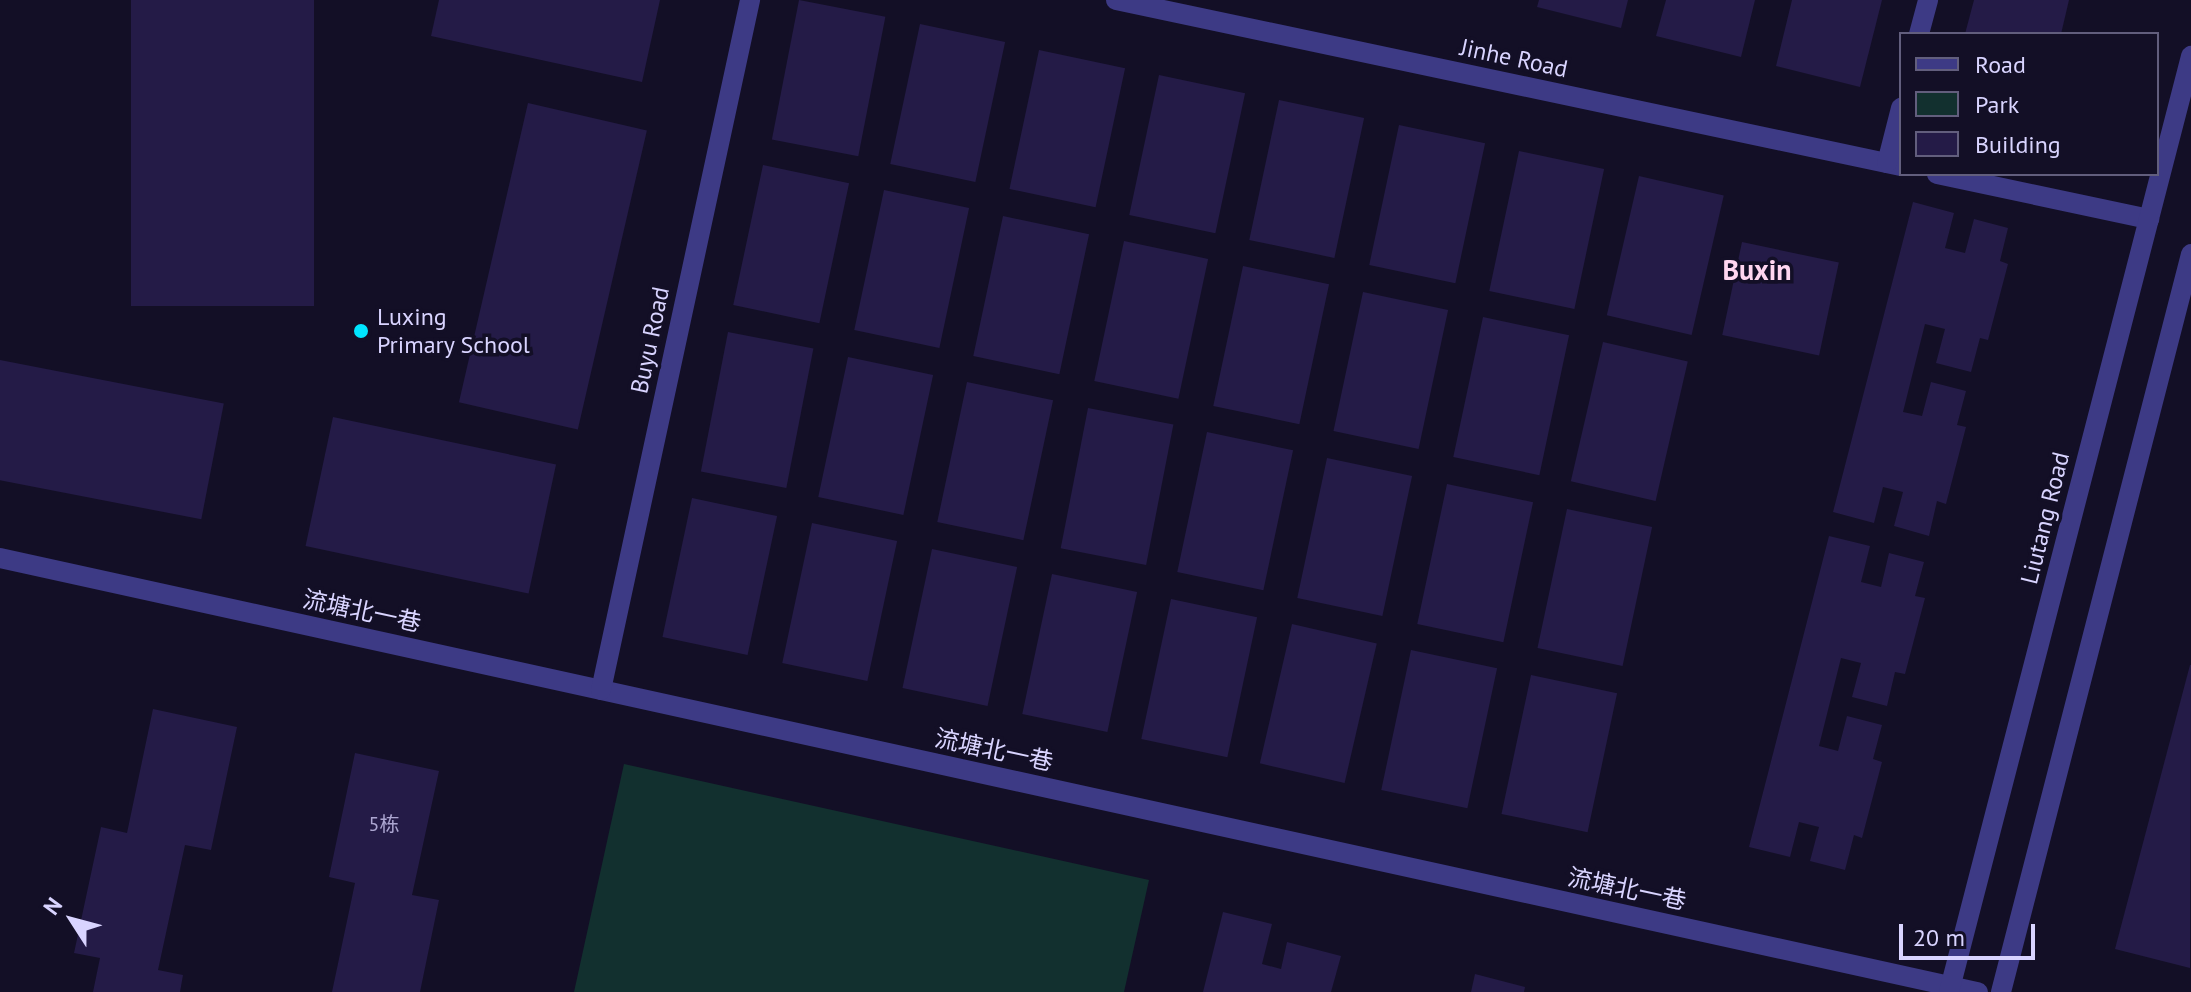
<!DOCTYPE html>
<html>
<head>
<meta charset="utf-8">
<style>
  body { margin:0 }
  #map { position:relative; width:2191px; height:992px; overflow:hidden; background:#130f26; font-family:"PT Sans","Noto Sans SC",sans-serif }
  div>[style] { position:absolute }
  .green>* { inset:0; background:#12302f }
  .building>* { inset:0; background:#241b47; transform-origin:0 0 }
  .minor>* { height:20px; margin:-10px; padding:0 10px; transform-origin:10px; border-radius:10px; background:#3d3a85 }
  .tertiary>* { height:20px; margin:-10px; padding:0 10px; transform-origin:10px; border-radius:10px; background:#3d3a85 }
  .dots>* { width:22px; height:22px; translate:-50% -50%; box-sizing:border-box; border:4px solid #130f26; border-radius:50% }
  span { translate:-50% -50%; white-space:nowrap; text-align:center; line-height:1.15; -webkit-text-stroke:7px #130f26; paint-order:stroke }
  .number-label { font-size:20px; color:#aca6d1 }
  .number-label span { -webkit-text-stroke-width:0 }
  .street-label { font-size:24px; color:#d9d4ff }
  .poi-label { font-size:24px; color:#d9d4ff }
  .left { translate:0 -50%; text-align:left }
  .quarter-label { font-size:28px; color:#ffd6f0; font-weight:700 }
  .legend { position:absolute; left:1899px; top:32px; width:260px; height:144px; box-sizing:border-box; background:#130f26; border:2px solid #625e7d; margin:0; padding:10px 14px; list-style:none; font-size:24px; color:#d9d4ff }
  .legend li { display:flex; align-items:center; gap:16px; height:40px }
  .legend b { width:40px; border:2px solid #625e7d }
  .north { position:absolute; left:32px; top:880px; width:80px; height:80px; -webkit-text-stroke:6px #130f26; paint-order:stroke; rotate:306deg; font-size:22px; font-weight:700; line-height:32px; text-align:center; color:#d9d4ff }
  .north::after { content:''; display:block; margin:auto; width:28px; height:36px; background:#d9d4ff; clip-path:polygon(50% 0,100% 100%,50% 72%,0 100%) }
  .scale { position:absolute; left:1899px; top:924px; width:136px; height:36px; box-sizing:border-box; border:4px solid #d9d4ff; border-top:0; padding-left:10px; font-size:24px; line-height:28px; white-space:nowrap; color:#d9d4ff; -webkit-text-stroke:6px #130f26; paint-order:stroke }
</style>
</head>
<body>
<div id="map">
  <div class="green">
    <div style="clip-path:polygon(624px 764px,1149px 880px,1124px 992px,574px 992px)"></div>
  </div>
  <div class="building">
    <div style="left:131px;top:0;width:183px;height:306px"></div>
    <div style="clip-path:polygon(439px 0,660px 0,642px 82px,431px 36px)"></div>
    <div style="left:799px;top:0;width:88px;height:142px;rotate:11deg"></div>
    <div style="clip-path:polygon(1539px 0,1628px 0,1621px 28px,1537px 7px)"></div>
    <div style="clip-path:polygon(1666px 0,1755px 0,1741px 57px,1656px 36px)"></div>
    <div style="clip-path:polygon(1792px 0,1882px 0,1860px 87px,1776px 66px)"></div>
    <div style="clip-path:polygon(1974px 0,2069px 0,2061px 34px,1965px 34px)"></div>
    <div style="left:920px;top:24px;width:87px;height:143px;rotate:12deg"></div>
    <div style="left:1039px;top:50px;width:88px;height:142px;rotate:12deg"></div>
    <div style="left:1159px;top:75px;width:88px;height:143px;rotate:12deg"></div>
    <div style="left:1279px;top:100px;width:87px;height:143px;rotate:12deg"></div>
    <div style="left:528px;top:103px;width:122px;height:307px;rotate:13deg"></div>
    <div style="left:1399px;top:125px;width:88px;height:143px;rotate:12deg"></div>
    <div style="left:1519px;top:151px;width:87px;height:143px;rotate:12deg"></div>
    <div style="left:763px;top:165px;width:88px;height:143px;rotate:12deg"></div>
    <div style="left:1639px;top:176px;width:87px;height:143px;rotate:13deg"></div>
    <div style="left:884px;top:190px;width:87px;height:143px;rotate:12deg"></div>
    <div style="clip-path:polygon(1913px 202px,1954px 213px,1945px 248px,1965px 253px,1974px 219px,2008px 228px,2000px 261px,2008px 264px,1988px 340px,1980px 338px,1971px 372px,1936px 363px,1945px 329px,1925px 324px,1903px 412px,1922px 416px,1931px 382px,1966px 391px,1957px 425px,1966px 427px,1946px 504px,1937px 501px,1929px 536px,1894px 526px,1903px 492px,1883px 487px,1874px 523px,1833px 512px)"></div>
    <div style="left:1003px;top:216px;width:88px;height:143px;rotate:12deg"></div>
    <div style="left:1124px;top:241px;width:86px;height:143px;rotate:12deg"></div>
    <div style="left:1742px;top:242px;width:99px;height:95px;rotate:12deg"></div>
    <div style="left:1243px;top:266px;width:88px;height:143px;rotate:12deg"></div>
    <div style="left:1363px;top:292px;width:87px;height:142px;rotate:12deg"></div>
    <div style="left:1483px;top:317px;width:88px;height:143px;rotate:12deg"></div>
    <div style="left:728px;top:332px;width:87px;height:142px;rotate:11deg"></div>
    <div style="left:1603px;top:342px;width:87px;height:143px;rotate:13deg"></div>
    <div style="left:848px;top:357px;width:87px;height:143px;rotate:12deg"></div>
    <div style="left:0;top:360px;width:228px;height:118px;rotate:11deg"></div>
    <div style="left:967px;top:382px;width:88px;height:143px;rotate:12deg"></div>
    <div style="left:1088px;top:408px;width:87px;height:143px;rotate:11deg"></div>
    <div style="left:333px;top:417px;width:228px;height:132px;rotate:12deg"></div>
    <div style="left:1207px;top:432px;width:88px;height:143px;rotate:12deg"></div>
    <div style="left:1327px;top:458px;width:87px;height:143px;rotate:12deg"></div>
    <div style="left:1447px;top:484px;width:88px;height:143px;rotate:12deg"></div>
    <div style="left:692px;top:498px;width:87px;height:142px;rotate:12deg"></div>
    <div style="left:1567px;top:509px;width:87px;height:142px;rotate:12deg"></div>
    <div style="left:812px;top:523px;width:87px;height:143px;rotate:12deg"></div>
    <div style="clip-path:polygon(1829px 536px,1870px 546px,1861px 582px,1881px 587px,1889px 553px,1924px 562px,1915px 596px,1925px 598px,1905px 674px,1895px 672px,1887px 706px,1852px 697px,1861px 663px,1841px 658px,1819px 746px,1838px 751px,1847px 716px,1882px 725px,1873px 759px,1882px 762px,1862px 838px,1854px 835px,1845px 870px,1810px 861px,1819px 827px,1799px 822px,1790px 857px,1749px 847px)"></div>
    <div style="left:932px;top:549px;width:87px;height:142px;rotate:12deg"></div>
    <div style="left:1052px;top:574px;width:87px;height:143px;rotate:12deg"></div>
    <div style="left:1171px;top:599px;width:88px;height:143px;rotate:12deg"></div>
    <div style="left:1292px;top:624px;width:87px;height:143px;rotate:13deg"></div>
    <div style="left:1411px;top:650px;width:88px;height:143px;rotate:12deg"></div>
    <div style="clip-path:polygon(2190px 665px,2191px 665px,2190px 968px,2115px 949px)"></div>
    <div style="left:1531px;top:675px;width:88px;height:142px;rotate:12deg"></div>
    <div style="clip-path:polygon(153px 709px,237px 727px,211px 850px,185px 845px,158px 970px,183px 975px,180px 992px,93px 992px,100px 958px,74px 953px,101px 827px,127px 833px)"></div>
    <div style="clip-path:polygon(355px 753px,439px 771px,412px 895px,439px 900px,420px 992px,332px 992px,355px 883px,329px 877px)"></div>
    <div style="clip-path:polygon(1223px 912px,1272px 924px,1262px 964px,1281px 969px,1287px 942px,1341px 956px,1331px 992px,1203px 992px)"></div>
    <div style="clip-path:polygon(1475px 974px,1525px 987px,1524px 992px,1471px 992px)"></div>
  </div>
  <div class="minor">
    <div style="left:1116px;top:0;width:802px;rotate:11.94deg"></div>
    <div style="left:1919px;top:34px;width:35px;rotate:-75deg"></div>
    <div style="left:1887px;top:163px;width:57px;rotate:-75.7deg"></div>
    <div style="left:1937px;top:174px;width:217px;rotate:12deg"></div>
    <div style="left:0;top:558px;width:2025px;rotate:12.38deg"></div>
    <div style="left:601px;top:690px;width:706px;rotate:-77.81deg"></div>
  </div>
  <div class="tertiary">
    <div style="left:1949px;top:992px;width:967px;rotate:-75.5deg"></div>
    <div style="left:2001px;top:992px;width:762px;rotate:-75.56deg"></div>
  </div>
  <div class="dots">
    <div style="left:361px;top:331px;background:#00e5ff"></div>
  </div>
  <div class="number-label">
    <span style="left:384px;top:824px">5栋</span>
  </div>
  <div class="street-label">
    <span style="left:1514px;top:58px;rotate:12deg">Jinhe Road</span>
    <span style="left:650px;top:340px;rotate:-78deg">Buyu Road</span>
    <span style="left:2045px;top:518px;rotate:-76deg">Liutang Road</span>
    <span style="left:362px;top:611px;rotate:12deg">流塘北一巷</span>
    <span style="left:994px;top:750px;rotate:12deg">流塘北一巷</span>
    <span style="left:1627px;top:889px;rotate:12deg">流塘北一巷</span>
  </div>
  <div class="poi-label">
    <span class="left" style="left:377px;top:331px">Luxing<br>Primary School</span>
  </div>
  <div class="quarter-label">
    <span style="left:1757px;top:270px">Buxin</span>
  </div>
  <ul class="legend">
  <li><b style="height:10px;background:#3d3a85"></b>Road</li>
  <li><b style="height:22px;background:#12302f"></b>Park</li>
  <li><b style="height:22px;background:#241b47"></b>Building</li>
  </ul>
  <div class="north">N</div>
  <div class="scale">20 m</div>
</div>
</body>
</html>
